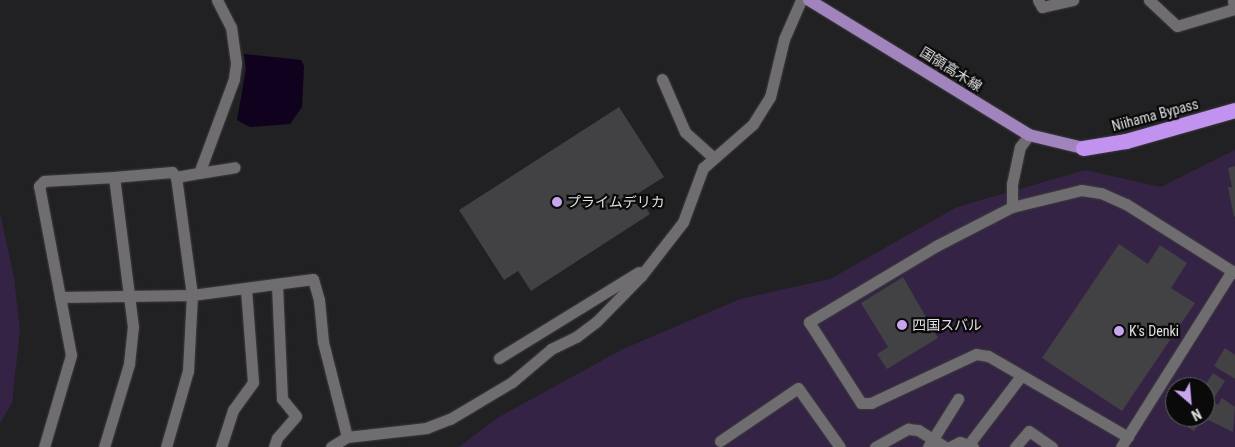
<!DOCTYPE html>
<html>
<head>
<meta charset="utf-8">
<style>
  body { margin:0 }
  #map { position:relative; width:1235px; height:447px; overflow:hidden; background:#212022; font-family:"Roboto Condensed","Noto Sans JP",sans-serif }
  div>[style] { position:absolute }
  .green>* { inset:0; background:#342344 }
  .water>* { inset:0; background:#10011e }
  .building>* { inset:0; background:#424144 }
  .roads { filter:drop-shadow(0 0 1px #3d3d3e) drop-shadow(0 0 1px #3d3d3e) }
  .minor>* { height:11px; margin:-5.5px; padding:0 5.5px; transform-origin:5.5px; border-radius:5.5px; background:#6f6d70 }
  .major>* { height:12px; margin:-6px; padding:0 6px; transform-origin:6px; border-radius:6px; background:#a183bd }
  .highway>* { height:15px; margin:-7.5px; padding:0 7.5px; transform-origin:7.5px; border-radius:7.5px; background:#c292f0 }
  .dots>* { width:14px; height:14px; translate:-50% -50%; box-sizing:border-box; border:2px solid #0a0a0b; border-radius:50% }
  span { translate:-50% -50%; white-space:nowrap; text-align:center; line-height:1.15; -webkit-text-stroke:4.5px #0a0a0b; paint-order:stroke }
  .street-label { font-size:14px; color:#e0e0e1 }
  .poi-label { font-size:14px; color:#e0e0e1 }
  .left { translate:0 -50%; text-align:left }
  .north { position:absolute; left:1165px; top:377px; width:50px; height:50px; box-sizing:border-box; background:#0a0a0b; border:1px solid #606061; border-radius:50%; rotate:153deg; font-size:14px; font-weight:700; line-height:20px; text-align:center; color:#e0e0e1 }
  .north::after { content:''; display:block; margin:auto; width:18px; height:22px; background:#c9a5ee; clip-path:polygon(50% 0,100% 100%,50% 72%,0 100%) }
</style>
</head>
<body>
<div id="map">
  <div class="green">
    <div style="clip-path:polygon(evenodd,1235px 150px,1235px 447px,459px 447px,497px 418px,623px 349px,740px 299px,830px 279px,957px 207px,1085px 170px,1161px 187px,1235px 150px,1175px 387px,1205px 387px,1205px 417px,1175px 417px,1175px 387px)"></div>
    <div style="clip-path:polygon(0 213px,14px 277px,20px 330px,12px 403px,0 423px)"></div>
  </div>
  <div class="water">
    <div style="clip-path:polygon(244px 54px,301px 60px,304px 66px,302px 107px,290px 124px,250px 127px,237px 120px,246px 69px)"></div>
  </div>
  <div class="building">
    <div style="clip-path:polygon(619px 107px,664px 177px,637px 194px,650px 214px,531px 291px,518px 271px,504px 280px,459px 210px)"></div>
    <div style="clip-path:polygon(1235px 166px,1235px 216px,1234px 217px,1228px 187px,1232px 187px,1228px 168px)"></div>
    <div style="clip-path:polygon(1119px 244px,1148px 264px,1160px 245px,1187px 263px,1171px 288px,1195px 303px,1122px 411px,1042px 358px)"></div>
    <div style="clip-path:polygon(903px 277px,938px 338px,887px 369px,877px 354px,888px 347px,861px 303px)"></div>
    <div style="clip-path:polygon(1225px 348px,1235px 355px,1235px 379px,1214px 366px)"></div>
    <div style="clip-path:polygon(1213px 373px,1225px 381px,1212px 401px,1218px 405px,1222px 398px,1235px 407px,1233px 432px,1206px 419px,1209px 414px,1207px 413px,1205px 415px,1204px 387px)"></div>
    <div style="clip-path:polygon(1181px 417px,1204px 417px,1194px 431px,1178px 421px)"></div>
  </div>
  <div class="roads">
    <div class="minor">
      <div style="left:217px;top:0;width:30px;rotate:63deg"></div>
      <div style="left:231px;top:27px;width:37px;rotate:82deg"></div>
      <div style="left:236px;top:64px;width:15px;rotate:98deg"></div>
      <div style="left:234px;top:79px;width:100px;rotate:110.4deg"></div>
      <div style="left:199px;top:173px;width:36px;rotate:-9deg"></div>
      <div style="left:1038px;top:0;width:8px;rotate:60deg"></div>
      <div style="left:1042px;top:7px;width:32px;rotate:-13deg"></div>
      <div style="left:1149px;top:0;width:38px;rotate:43deg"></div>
      <div style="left:1177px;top:26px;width:59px;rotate:-16.6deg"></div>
      <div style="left:1234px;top:9px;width:9px;rotate:-96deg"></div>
      <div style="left:662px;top:79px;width:58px;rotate:66.5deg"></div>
      <div style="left:685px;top:132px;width:36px;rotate:42deg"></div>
      <div style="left:1012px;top:207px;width:23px;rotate:-90deg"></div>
      <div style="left:1012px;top:184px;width:38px;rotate:-78deg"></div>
      <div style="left:1020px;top:147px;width:15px;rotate:-53deg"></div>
      <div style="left:60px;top:297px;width:132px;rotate:-0.9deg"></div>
      <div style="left:192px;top:295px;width:122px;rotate:-7.5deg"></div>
      <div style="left:313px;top:279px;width:22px;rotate:74deg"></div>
      <div style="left:319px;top:300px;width:42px;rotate:84.6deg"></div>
      <div style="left:323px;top:342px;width:98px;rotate:75.8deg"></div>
      <div style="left:499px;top:358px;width:164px;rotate:-31.6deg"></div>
      <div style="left:1128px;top:437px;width:162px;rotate:-149.9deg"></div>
      <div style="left:988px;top:356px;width:12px;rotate:-171deg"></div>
      <div style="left:976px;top:354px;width:116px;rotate:155deg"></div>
      <div style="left:871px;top:403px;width:10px;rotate:180deg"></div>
      <div style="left:861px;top:403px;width:96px;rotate:-122.7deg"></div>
      <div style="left:809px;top:322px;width:148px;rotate:-30.9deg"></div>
      <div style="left:936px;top:246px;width:85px;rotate:-27.2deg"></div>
      <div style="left:1012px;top:207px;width:71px;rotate:-13.8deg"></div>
      <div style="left:1081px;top:190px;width:20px;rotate:9deg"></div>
      <div style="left:1101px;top:193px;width:27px;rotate:24deg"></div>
      <div style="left:1126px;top:204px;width:129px;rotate:32.3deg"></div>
      <div style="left:720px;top:441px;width:94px;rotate:-34.2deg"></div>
      <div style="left:798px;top:388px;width:72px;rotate:54.6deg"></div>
      <div style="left:969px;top:444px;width:86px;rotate:-52.6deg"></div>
      <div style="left:44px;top:447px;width:96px;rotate:-73.6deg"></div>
      <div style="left:71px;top:355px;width:172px;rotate:-100.7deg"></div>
      <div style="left:39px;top:186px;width:7px;rotate:-45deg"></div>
      <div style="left:44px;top:181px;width:70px;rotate:-3.3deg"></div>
      <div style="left:104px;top:447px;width:87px;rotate:-73.2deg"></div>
      <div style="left:129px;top:364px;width:37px;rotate:-84deg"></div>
      <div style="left:133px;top:327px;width:151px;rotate:-97.2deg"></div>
      <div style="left:114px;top:177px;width:58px;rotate:-4.9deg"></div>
      <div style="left:172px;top:172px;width:6px;rotate:51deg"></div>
      <div style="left:166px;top:447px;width:79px;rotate:-73.9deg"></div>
      <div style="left:188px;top:371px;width:76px;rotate:-87deg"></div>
      <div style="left:192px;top:295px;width:119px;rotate:-97.7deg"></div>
      <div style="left:176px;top:177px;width:23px;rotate:-10deg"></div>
      <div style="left:221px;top:447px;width:39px;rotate:-72deg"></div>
      <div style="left:233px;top:410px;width:34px;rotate:-54deg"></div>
      <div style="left:253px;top:382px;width:93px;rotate:-94.3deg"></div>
      <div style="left:274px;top:447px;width:9px;rotate:-72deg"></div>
      <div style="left:277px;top:438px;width:29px;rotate:-49deg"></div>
      <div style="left:296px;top:416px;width:22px;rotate:-129deg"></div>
      <div style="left:282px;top:399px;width:113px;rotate:-92.5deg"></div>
      <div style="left:331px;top:447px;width:19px;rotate:-32deg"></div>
      <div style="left:347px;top:437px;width:80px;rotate:-6.5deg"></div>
      <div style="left:426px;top:428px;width:26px;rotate:-21deg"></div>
      <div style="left:450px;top:419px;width:72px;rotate:-30.8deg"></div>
      <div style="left:512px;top:382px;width:51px;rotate:-40.2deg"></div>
      <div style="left:551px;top:349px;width:28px;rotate:-26deg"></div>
      <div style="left:576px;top:337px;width:25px;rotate:-37deg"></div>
      <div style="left:596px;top:322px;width:64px;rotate:-45.6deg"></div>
      <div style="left:641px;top:276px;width:68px;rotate:-52.1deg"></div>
      <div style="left:683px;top:222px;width:58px;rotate:-69.7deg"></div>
      <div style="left:703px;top:168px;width:67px;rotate:-41.3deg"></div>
      <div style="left:753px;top:124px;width:32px;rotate:-58deg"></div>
      <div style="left:770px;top:97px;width:60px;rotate:-76.4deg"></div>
      <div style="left:784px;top:39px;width:43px;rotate:-66.4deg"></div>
      <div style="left:875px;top:447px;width:38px;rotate:-29deg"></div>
      <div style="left:908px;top:429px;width:10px;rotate:6deg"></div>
      <div style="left:918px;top:430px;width:32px;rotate:32deg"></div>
      <div style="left:928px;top:447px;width:57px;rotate:-58deg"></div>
      <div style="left:950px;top:447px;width:11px;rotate:-27deg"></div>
      <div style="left:960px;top:442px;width:14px;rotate:21deg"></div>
      <div style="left:1015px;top:447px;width:21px;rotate:-49deg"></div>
      <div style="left:1029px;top:431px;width:28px;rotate:35deg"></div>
      <div style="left:1121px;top:447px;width:208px;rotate:-57.8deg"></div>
    </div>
    <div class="major">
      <div style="left:809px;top:0;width:258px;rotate:31.5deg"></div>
      <div style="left:1029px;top:135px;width:56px;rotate:13.5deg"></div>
    </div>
    <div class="highway">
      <div style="left:1083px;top:148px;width:44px;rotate:-9.2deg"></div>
      <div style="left:1126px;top:141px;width:113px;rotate:-15.9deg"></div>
    </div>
  </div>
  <div class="dots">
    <div style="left:557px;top:202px;background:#c9a5ee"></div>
    <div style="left:902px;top:325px;background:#c9a5ee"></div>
    <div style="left:1119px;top:331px;background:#c9a5ee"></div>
  </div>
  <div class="street-label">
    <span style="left:951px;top:69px;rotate:32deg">国領高木線</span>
    <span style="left:1155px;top:115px;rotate:-15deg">Niihama Bypass</span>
  </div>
  <div class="poi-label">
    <span class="left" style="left:567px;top:202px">プライムデリカ</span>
    <span class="left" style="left:912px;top:325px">四国スバル</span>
    <span class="left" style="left:1129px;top:331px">K's Denki</span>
  </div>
  <div class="north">N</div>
</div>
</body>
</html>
